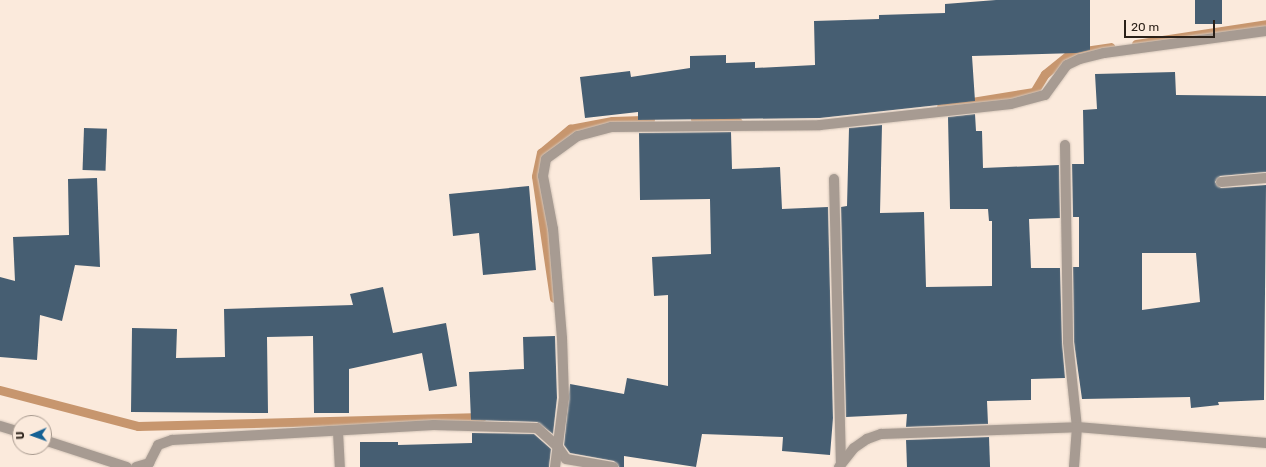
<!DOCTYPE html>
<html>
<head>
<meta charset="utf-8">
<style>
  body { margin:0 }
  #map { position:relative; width:1266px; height:467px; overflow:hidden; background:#fbeadc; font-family:Rubik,sans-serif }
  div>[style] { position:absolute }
  .stream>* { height:9px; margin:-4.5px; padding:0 4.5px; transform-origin:4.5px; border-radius:4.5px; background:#c7966e }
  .building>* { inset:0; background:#465e72; transform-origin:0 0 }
  .roads { filter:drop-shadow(0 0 1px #d5c6b9) drop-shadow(0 0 1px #d5c6b9) }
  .minor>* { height:10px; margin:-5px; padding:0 5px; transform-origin:5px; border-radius:5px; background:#a79b92 }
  span { translate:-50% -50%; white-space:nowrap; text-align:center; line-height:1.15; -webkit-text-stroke:4px #fbeadc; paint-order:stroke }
  .north { position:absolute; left:12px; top:415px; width:40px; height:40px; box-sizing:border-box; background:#fbeadc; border:1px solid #a7998e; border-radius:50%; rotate:268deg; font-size:11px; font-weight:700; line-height:16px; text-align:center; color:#2a2018 }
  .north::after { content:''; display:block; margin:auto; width:14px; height:18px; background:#156194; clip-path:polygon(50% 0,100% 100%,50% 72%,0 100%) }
  .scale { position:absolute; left:1124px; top:20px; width:91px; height:18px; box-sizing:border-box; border:2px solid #2a2018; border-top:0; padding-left:5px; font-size:12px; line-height:14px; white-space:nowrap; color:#2a2018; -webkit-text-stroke:3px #fbeadc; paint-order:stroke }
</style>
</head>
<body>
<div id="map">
  <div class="stream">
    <div style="left:1136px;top:44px;width:132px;rotate:-8.7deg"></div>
    <div style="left:941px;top:107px;width:94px;rotate:-9.2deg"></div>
    <div style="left:1034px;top:92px;width:21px;rotate:-59deg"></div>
    <div style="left:1045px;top:74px;width:33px;rotate:-39deg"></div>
    <div style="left:1071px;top:53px;width:40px;rotate:-8.5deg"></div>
    <div style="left:695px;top:119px;width:43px;rotate:4deg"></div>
    <div style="left:554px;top:298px;width:123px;rotate:-98.4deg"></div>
    <div style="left:536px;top:176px;width:24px;rotate:-78deg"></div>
    <div style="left:541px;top:153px;width:38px;rotate:-40deg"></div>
    <div style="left:570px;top:129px;width:43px;rotate:-10.8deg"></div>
    <div style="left:612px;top:121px;width:38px;rotate:-2deg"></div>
    <div style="left:0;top:390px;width:143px;rotate:14.6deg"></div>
    <div style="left:138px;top:426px;width:344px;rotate:-1.5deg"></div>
  </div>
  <div class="building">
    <div style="clip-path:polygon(996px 0,1090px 0,1090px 50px,1077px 53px,972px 56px,975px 101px,820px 118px,638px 120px,638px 112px,585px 118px,580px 77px,630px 71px,631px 77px,690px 68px,690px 56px,726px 55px,726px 63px,755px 62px,755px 68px,815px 65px,814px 21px,879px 19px,879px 15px,945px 13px,945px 4px)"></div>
    <div style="left:1195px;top:0;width:27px;height:24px"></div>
    <div style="clip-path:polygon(evenodd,1175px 72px,1176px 95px,1266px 96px,1266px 172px,1220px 176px,1215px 182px,1221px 188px,1266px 185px,1264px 400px,1218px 402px,1219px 405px,1191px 408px,1190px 397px,1082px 399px,1074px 342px,1073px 267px,1079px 267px,1079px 217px,1073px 217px,1072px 164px,1084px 164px,1083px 110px,1097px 109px,1095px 74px,1175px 72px,1142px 253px,1196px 253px,1200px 302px,1142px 310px,1142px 253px)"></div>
    <div style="clip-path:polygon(975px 114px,976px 131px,982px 131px,983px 168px,1059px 165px,1060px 218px,1029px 219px,1031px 268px,1060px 268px,1062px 342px,1065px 378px,1031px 379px,1031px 400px,987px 401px,988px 424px,906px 427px,907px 414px,846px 417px,841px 207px,847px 206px,849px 128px,882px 125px,880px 213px,924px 212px,926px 287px,992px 286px,992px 221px,989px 221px,988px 209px,950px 209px,948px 117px)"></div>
    <div style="left:84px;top:128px;width:23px;height:42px;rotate:2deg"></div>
    <div style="clip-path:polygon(731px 132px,732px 169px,780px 167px,782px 209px,828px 207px,833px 418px,830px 455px,782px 451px,783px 437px,702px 434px,696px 467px,624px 456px,624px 467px,619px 467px,614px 461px,570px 453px,564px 445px,570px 384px,624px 394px,627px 378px,668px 386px,668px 295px,654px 296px,652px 257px,711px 254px,710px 199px,640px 200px,639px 133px)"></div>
    <div style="clip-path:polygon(97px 178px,100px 267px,75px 265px,62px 321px,40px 315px,37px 360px,0 357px,0 277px,15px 281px,13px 237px,69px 235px,68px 179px)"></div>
    <div style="clip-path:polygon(529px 186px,536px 270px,483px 275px,479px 233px,453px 236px,449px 194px)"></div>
    <div style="clip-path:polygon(383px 287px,393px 333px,446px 323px,457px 386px,429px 391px,422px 353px,349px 369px,349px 413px,314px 413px,313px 336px,267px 337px,268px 413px,131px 412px,132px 328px,177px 329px,176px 358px,225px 357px,224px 309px,353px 305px,350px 294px)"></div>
    <div style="clip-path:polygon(555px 336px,557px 398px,553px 434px,537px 422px,471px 420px,469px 372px,524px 369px,523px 337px)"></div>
    <div style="clip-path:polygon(472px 433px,534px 434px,551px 449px,549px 467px,360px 467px,360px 442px,398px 442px,398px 445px,472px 443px)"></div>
    <div style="left:989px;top:437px;width:30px;height:83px;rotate:88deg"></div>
  </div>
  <div class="roads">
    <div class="minor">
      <div style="left:1065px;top:145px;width:197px;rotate:89.1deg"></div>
      <div style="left:1068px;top:342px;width:85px;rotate:84deg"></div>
      <div style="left:1077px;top:427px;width:40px;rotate:94.3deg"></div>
      <div style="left:834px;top:179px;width:285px;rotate:88.6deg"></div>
      <div style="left:1221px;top:182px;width:45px;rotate:-5.1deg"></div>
      <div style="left:0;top:426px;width:21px;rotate:17deg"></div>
      <div style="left:338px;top:432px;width:35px;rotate:87deg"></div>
      <div style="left:44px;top:440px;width:87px;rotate:18deg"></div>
      <div style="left:136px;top:467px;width:14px;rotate:-17deg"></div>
      <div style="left:149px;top:463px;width:20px;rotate:-63deg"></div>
      <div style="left:158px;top:445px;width:15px;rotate:-20deg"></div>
      <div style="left:172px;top:440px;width:262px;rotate:-3.3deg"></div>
      <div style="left:434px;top:425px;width:103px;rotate:1.7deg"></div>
      <div style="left:537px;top:428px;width:28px;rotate:42deg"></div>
      <div style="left:558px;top:447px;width:14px;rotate:56deg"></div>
      <div style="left:566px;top:459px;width:48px;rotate:9.7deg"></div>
      <div style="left:555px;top:467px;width:70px;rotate:-82.6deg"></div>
      <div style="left:564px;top:398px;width:60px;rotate:-91.9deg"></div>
      <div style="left:562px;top:338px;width:109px;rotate:-94.7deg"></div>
      <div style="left:553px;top:229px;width:54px;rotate:-100.7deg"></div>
      <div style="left:543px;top:176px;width:17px;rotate:-80deg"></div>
      <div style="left:546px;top:159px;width:39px;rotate:-36deg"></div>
      <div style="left:578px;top:136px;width:34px;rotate:-15deg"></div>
      <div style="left:611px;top:127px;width:209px;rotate:-0.5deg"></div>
      <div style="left:820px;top:125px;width:192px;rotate:-6.3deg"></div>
      <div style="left:1011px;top:104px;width:35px;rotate:-15deg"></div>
      <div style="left:1045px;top:95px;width:37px;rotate:-54deg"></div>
      <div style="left:1067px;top:65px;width:14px;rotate:-25deg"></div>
      <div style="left:1080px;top:59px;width:25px;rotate:-14deg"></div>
      <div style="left:1104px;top:53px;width:163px;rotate:-7.7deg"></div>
      <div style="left:839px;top:467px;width:24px;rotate:-52deg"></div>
      <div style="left:854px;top:448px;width:16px;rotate:-35deg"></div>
      <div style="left:867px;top:439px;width:15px;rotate:-20deg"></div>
      <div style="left:881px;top:434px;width:196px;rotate:-2deg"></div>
      <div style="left:1077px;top:427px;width:190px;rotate:4.8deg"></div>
    </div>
  </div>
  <div class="north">U</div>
  <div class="scale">20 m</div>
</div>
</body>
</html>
